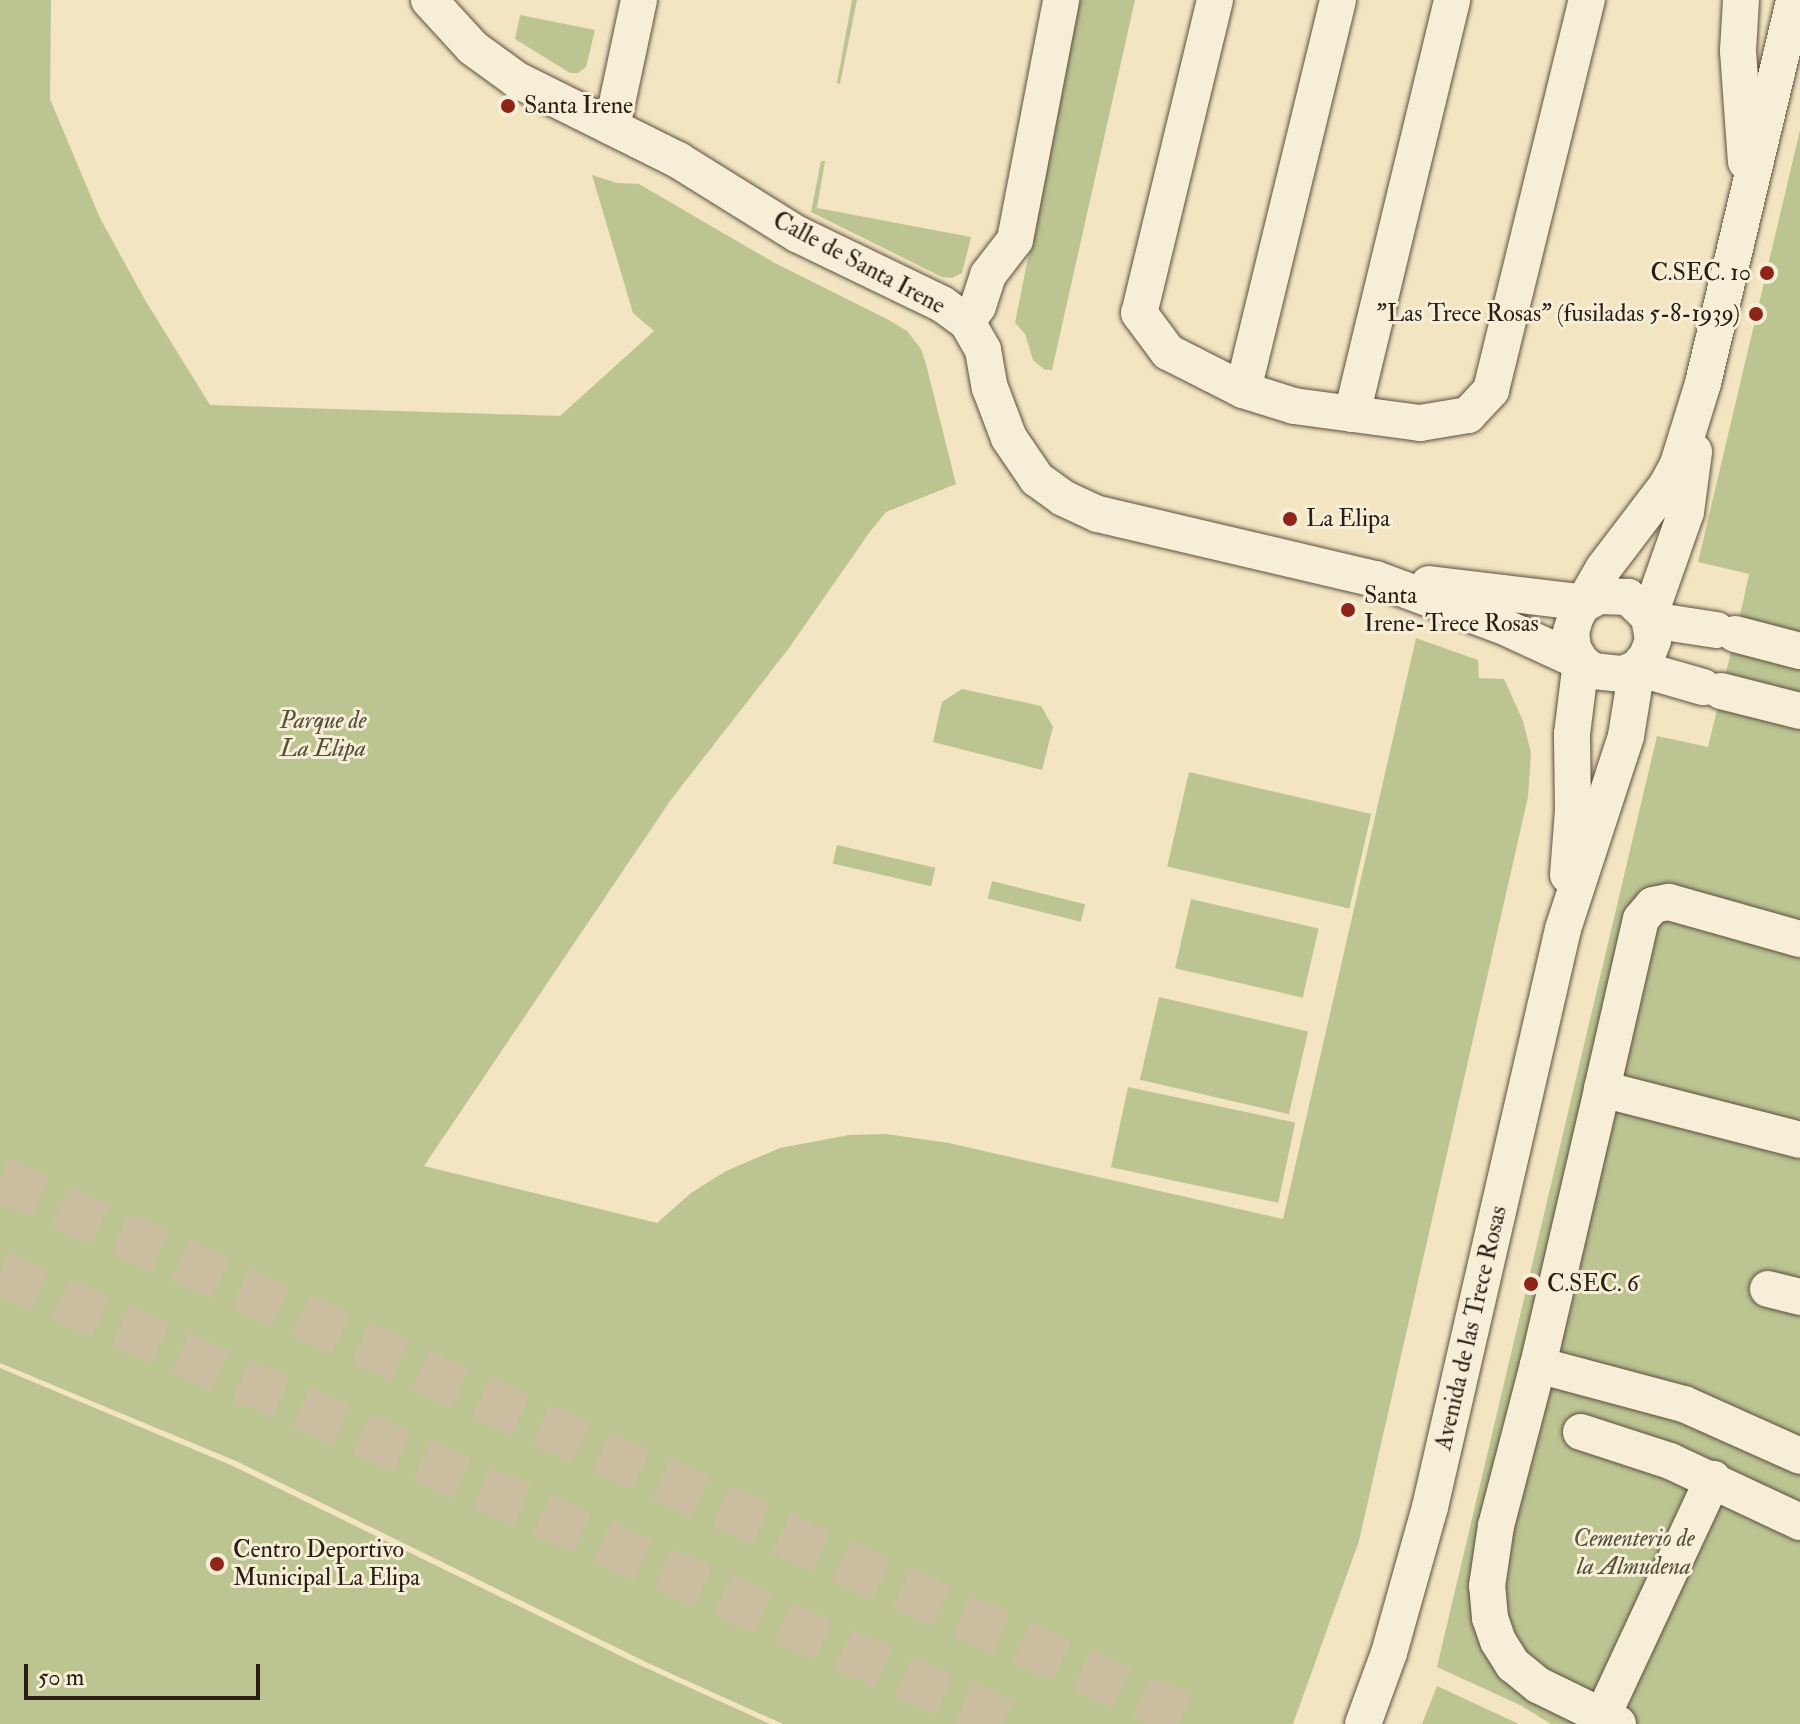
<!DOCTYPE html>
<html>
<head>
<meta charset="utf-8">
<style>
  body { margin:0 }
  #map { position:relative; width:1800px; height:1724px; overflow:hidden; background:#f3e5c1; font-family:"IM FELL Double Pica",serif }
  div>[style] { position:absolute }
  .green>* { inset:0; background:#bcc492; transform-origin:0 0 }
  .highway-tunnel>* { height:44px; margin-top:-22px; transform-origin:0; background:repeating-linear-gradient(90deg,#cbbd9f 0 44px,transparent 0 66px) }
  .roads { filter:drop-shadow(0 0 2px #5c5040) drop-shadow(0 0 2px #5c5040) }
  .minor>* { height:36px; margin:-18px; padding:0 18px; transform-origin:18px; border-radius:18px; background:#f7eed7 }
  .dots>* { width:22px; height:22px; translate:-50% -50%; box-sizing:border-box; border:4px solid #f7eed7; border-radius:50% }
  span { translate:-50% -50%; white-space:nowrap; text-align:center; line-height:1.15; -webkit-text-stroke:6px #f7eed7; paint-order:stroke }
  .poi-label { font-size:24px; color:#291e15 }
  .left { translate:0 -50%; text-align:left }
  .right { translate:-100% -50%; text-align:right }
  .street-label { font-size:24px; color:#291e15 }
  .park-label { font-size:24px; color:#55503a; font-style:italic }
  .scale { position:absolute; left:24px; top:1664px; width:236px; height:36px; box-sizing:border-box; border:4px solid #291e15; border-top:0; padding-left:10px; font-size:24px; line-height:28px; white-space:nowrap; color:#291e15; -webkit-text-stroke:6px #f7eed7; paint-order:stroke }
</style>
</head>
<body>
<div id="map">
  <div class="green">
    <div style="clip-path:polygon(0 0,51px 0,50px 99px,100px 218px,145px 300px,210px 405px,560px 416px,654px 331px,633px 313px,592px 175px,617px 183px,639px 184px,773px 262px,887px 319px,907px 331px,921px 349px,926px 364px,956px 484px,886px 512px,869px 533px,789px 648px,670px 801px,424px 1166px,657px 1223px,691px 1193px,726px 1171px,780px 1148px,849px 1135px,886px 1134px,949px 1143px,1283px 1219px,1416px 638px,1478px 660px,1479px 678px,1504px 679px,1523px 721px,1531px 753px,1528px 797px,1359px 1541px,1293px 1724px,783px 1724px,650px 1664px,236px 1461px,0 1363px)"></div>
    <div style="clip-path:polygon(852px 0,857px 0,840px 84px,837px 83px)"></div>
    <div style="clip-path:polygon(1079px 0,1135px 0,1052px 370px,1045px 370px,1033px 360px,1025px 334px,1015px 323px)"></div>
    <div style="clip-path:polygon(520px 15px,595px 30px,586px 67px,578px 73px,570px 73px,515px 39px)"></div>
    <div style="clip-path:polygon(1800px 130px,1800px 1724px,1551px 1724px,1520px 1705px,1437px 1667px,1657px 736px,1708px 747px,1743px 602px,1749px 574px,1698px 562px)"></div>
    <div style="clip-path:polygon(821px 161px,825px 161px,817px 208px,971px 237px,962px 273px,952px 278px,942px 277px,811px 212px)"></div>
    <div style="clip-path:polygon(962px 689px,1041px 706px,1053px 727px,1042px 770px,933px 742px,942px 702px)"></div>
    <div style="left:1189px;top:772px;width:187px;height:97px;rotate:13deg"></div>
    <div style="left:837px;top:845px;width:101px;height:19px;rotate:13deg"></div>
    <div style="left:992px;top:881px;width:96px;height:18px;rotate:14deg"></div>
    <div style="left:1191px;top:899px;width:131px;height:71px;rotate:13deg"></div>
    <div style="left:1159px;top:997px;width:153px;height:85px;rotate:13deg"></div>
    <div style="left:1128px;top:1087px;width:171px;height:82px;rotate:12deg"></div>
    <div style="clip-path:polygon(0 1368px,233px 1466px,633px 1662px,770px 1724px,0 1724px)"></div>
    <div style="clip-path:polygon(1437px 1686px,1519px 1724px,1422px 1724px)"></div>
  </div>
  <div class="highway-tunnel">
    <div style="left:0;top:1179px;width:1319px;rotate:24.41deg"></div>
    <div style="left:0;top:1272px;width:1107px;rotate:24.11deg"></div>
  </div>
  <div class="roads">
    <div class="minor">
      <div style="left:429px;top:0;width:65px;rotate:47.5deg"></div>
      <div style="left:473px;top:48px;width:54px;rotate:36deg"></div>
      <div style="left:517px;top:80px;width:180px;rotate:26.4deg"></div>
      <div style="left:678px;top:160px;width:140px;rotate:31.9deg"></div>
      <div style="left:797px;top:234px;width:161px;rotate:25.8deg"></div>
      <div style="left:942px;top:304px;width:31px;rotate:36deg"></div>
      <div style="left:967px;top:322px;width:32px;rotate:60deg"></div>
      <div style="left:983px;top:350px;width:39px;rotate:80deg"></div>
      <div style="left:990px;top:388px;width:53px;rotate:69.2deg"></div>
      <div style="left:1009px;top:438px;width:50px;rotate:55.7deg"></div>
      <div style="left:1037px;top:479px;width:32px;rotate:36deg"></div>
      <div style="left:1063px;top:498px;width:38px;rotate:25deg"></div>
      <div style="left:1098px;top:514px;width:285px;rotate:13.2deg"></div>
      <div style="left:1376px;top:579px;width:132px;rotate:20.4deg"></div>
      <div style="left:1500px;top:625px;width:89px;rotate:24.6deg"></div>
      <div style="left:1581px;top:662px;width:15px;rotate:37deg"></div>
      <div style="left:1593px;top:671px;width:30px;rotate:6deg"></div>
      <div style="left:1623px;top:674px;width:15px;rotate:-23deg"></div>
      <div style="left:1637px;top:668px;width:69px;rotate:16.1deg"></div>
      <div style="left:1215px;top:0;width:322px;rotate:103.6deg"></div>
      <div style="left:1139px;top:313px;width:49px;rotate:53.4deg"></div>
      <div style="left:1168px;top:352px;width:84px;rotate:26.9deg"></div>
      <div style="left:1243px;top:390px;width:53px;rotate:17.4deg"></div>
      <div style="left:1294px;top:406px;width:127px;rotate:7.7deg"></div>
      <div style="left:1420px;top:423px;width:49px;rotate:-9.5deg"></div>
      <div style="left:1468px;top:415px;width:34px;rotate:-47deg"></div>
      <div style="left:1491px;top:390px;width:402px;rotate:-76.2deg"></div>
      <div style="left:1741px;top:0;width:51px;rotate:93.4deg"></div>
      <div style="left:1738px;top:51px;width:111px;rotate:85.9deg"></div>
      <div style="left:612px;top:127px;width:130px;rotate:-78deg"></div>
      <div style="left:967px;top:322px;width:19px;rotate:-55deg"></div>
      <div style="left:978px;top:306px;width:33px;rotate:-72deg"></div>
      <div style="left:988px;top:275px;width:44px;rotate:-52.4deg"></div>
      <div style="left:1015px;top:240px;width:244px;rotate:-79.1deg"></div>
      <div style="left:1243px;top:390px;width:401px;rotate:-76.3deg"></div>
      <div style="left:1352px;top:414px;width:426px;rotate:-76.4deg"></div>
      <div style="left:1429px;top:584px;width:158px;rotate:6.9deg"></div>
      <div style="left:1649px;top:617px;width:111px;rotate:-70.6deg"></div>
      <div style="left:1686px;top:512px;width:61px;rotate:-82.4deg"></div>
      <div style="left:1651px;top:620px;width:66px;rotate:8.7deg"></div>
      <div style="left:1735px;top:634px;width:67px;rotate:14.7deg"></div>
      <div style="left:1721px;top:691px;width:81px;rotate:14.2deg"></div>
      <div style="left:1568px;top:875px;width:65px;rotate:-85.6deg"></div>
      <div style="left:1573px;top:810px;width:76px;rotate:-90.8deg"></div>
      <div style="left:1572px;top:734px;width:73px;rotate:-82.9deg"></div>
      <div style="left:1581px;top:662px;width:16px;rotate:-120deg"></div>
      <div style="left:1573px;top:648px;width:16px;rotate:-97deg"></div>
      <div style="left:1571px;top:632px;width:17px;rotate:-73deg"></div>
      <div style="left:1576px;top:616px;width:54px;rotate:-60.1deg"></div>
      <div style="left:1603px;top:569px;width:106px;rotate:-52.7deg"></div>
      <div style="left:1667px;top:485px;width:24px;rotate:-62deg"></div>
      <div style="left:1678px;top:464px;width:85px;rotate:-72.8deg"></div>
      <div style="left:1703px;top:383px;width:394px;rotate:-76.6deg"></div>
      <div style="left:1602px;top:1089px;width:174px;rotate:-77.1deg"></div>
      <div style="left:1641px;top:919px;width:18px;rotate:-49deg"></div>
      <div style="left:1653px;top:905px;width:16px;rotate:-11deg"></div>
      <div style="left:1669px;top:902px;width:136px;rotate:15.8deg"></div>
      <div style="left:1768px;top:1289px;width:33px;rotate:14deg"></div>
      <div style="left:1538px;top:1365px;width:151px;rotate:15deg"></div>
      <div style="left:1684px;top:1404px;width:127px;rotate:24.1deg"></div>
      <div style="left:1581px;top:1432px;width:94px;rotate:18deg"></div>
      <div style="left:1670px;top:1461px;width:144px;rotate:25.1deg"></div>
      <div style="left:1602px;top:1717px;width:263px;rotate:-65deg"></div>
      <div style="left:1363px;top:1724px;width:76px;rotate:-69.9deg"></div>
      <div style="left:1389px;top:1653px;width:152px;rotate:-74.3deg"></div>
      <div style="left:1430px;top:1507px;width:593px;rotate:-77.04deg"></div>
      <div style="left:1563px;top:929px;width:203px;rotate:-71.9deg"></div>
      <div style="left:1626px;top:736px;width:69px;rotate:-80.8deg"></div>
      <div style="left:1637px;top:668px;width:16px;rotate:-50deg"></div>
      <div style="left:1647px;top:656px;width:17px;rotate:-69deg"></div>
      <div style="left:1653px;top:640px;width:23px;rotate:-100deg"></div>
      <div style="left:1649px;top:617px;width:29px;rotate:-136deg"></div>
      <div style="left:1628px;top:597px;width:29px;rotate:-178deg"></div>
      <div style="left:1599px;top:596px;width:15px;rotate:152deg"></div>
      <div style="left:1618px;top:1724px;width:89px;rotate:-154deg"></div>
      <div style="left:1538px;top:1685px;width:32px;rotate:-141deg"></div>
      <div style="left:1513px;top:1665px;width:28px;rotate:-122deg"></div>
      <div style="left:1498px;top:1641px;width:24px;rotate:-109deg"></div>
      <div style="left:1490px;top:1618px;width:32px;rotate:-95deg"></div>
      <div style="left:1487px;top:1586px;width:61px;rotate:-81.5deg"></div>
      <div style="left:1496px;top:1526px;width:166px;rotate:-75.4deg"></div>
      <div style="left:1538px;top:1365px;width:283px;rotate:-76.9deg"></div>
      <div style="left:1602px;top:1089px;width:204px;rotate:14.4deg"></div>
    </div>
  </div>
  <div class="dots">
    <div style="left:508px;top:106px;background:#8f2418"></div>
    <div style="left:1767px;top:273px;background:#8f2418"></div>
    <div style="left:1756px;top:314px;background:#8f2418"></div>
    <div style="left:1290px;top:519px;background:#8f2418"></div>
    <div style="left:1348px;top:610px;background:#8f2418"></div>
    <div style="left:1531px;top:1284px;background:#8f2418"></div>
    <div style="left:217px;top:1564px;background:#8f2418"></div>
  </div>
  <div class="poi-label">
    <span class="left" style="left:524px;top:106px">Santa Irene</span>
    <span class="right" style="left:1751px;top:273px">C.SEC. 10</span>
    <span class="right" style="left:1740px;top:314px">"Las Trece Rosas" (fusiladas 5-8-1939)</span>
    <span class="left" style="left:1306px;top:519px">La Elipa</span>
    <span class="left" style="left:1364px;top:610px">Santa<br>Irene-Trece Rosas</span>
    <span class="left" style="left:1547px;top:1284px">C.SEC. 6</span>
    <span class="left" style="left:233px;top:1564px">Centro Deportivo<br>Municipal La Elipa</span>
  </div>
  <div class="street-label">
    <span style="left:859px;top:263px;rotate:28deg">Calle de Santa Irene</span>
    <span style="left:1471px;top:1328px;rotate:-77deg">Avenida de las Trece Rosas</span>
  </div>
  <div class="park-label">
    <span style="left:323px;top:735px">Parque de<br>La Elipa</span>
    <span style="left:1634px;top:1553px">Cementerio de<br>la Almudena</span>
  </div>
  <div class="scale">50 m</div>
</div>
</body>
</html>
